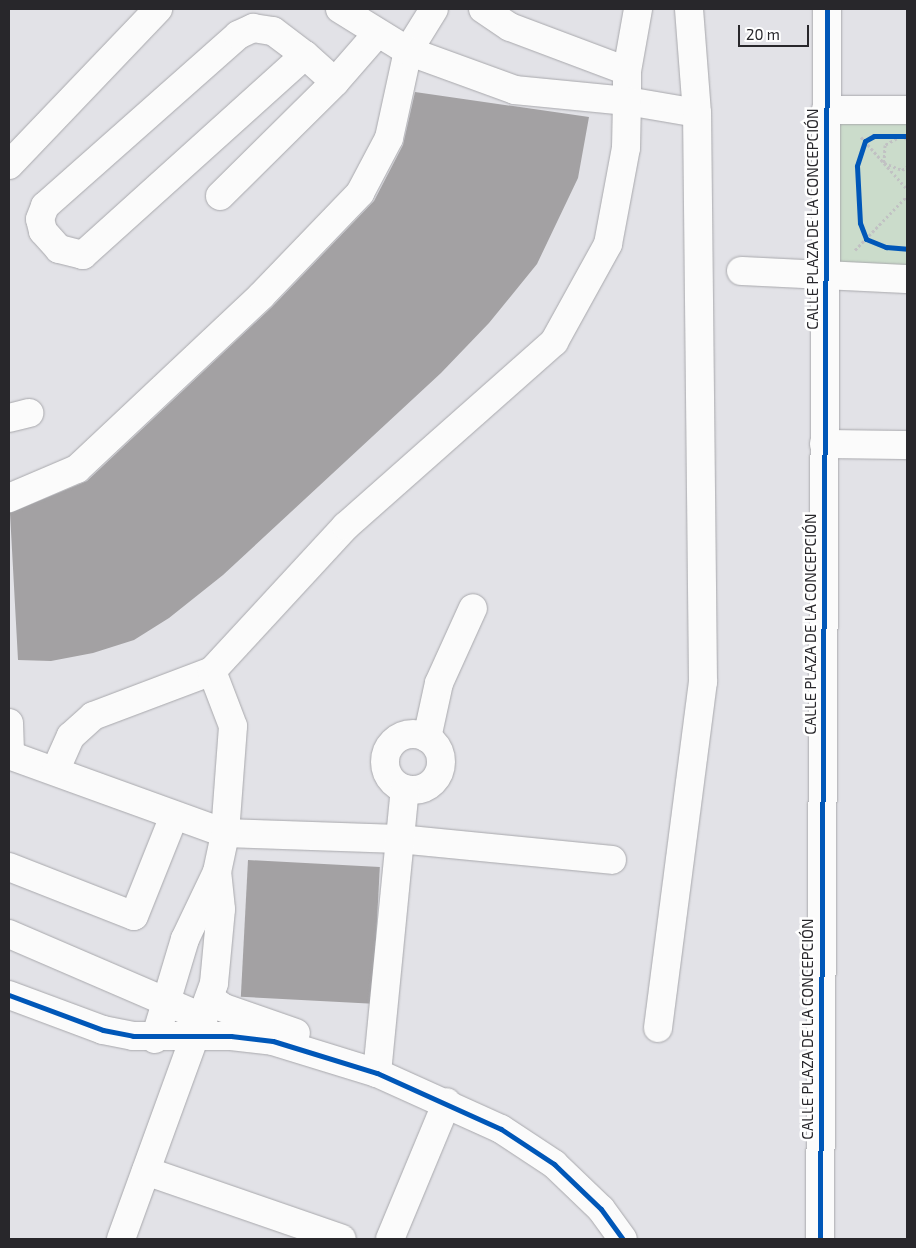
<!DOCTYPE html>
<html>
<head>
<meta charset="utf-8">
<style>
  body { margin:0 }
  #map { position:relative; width:916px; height:1248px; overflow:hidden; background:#e2e2e7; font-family:"Exo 2",sans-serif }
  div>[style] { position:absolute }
  .green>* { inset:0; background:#cbdccb; transform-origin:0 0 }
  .building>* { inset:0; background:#a3a1a3; transform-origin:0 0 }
  .path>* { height:3px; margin-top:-1.5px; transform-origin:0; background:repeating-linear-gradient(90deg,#c1c1c3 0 2.5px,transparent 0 5px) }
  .roads { filter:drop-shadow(0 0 1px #a8a8ac) drop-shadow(0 0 1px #a8a8ac) }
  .minor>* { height:28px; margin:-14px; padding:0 14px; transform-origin:14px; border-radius:14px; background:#fbfbfb }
  .minor>.ring { margin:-14px; padding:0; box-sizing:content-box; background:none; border:28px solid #fbfbfb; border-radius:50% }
  .cycleway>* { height:5px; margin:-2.5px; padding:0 2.5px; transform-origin:2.5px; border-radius:2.5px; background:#0057b8 }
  span { translate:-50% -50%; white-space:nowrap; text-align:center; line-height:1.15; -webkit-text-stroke:5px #fff; paint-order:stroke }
  .street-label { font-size:15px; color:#28272b }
  .frame { position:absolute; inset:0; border:10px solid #28272b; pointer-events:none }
  .scale { position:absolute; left:738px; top:25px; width:71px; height:22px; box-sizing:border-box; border:2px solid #28272b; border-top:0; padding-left:6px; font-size:15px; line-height:18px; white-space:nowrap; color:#28272b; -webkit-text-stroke:4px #fff; paint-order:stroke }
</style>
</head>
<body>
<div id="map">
  <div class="green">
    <div style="left:840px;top:119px;width:67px;height:146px"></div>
  </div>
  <div class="building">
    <div style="clip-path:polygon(415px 92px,589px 117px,578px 178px,537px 264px,489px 323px,441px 373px,223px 575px,169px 618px,134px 640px,93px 653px,51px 661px,18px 660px,10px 513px,87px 481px,272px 307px,374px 201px,403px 145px)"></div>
    <div style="left:248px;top:860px;width:132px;height:137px;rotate:3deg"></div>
  </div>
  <div class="path">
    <div style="left:861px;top:137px;width:69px;rotate:48.5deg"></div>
    <div style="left:907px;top:139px;width:7px;rotate:-153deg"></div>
    <div style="left:901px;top:136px;width:18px;rotate:151deg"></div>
    <div style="left:885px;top:145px;width:18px;rotate:93deg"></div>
    <div style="left:884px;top:163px;width:19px;rotate:21deg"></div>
    <div style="left:902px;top:170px;width:6px;rotate:-31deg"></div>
    <div style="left:855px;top:250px;width:75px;rotate:-46.1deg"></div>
  </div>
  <div class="roads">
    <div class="minor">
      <div style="left:483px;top:9px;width:32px;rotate:34deg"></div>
      <div style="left:510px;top:27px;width:125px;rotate:20.6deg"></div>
      <div style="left:627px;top:71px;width:30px;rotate:90deg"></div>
      <div style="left:627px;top:101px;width:71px;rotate:9.7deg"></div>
      <div style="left:305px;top:55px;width:299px;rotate:138deg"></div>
      <div style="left:83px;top:255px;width:25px;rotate:-166deg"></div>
      <div style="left:59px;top:249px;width:24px;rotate:-132deg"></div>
      <div style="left:43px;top:231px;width:12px;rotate:-104deg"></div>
      <div style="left:40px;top:219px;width:14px;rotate:-69deg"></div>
      <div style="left:45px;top:206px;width:258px;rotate:-41.5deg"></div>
      <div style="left:238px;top:35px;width:17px;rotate:-25deg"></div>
      <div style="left:253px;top:28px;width:20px;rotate:9deg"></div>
      <div style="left:273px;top:31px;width:40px;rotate:37deg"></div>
      <div style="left:305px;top:55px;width:40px;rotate:42deg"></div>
      <div style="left:335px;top:82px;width:62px;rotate:-48.9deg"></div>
      <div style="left:627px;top:71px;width:63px;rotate:-79.9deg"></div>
      <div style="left:826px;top:110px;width:81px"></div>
      <div style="left:9px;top:165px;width:216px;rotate:-46.3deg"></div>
      <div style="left:220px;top:196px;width:162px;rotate:-44.7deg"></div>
      <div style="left:741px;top:271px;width:166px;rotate:2.8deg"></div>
      <div style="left:9px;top:418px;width:21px;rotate:-14deg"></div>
      <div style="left:824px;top:444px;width:83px;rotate:0.7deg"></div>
      <div style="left:9px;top:498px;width:74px;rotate:-23.1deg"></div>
      <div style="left:77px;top:469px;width:253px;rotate:-43.2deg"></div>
      <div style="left:261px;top:296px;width:143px;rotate:-46.1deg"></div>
      <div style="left:360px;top:193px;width:62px;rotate:-62.2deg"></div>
      <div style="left:389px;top:138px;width:89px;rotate:-77.7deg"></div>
      <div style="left:408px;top:51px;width:49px;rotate:-58.2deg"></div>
      <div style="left:9px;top:723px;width:32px;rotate:88deg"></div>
      <div class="ring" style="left:385px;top:734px;width:28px;height:28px"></div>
      <div style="left:427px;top:738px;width:56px;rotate:-77.7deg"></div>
      <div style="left:439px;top:683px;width:82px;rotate:-65.6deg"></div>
      <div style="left:9px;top:755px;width:230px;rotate:19.9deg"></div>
      <div style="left:225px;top:833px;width:174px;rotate:2deg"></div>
      <div style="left:399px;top:839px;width:214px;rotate:5.6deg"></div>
      <div style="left:56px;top:769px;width:36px;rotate:-66deg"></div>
      <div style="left:71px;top:736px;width:30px;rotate:-42deg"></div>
      <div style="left:93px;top:716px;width:127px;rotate:-20.7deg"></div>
      <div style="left:212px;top:671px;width:197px;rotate:-47.3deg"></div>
      <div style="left:346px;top:526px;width:278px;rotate:-41.5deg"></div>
      <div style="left:554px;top:342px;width:112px;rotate:-61.1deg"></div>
      <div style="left:608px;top:244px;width:98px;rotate:-79.4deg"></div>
      <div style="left:626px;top:148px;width:47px;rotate:-88.8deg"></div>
      <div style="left:627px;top:101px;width:113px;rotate:-174.4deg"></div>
      <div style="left:515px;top:90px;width:114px;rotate:-160deg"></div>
      <div style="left:408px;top:51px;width:80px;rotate:-148.3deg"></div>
      <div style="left:9px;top:867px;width:134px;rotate:21.4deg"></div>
      <div style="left:134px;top:916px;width:108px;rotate:-68.2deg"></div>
      <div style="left:9px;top:934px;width:212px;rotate:23.3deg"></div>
      <div style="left:9px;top:995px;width:100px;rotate:20.4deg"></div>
      <div style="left:103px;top:1030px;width:31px;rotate:11deg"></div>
      <div style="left:133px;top:1036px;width:98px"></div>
      <div style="left:231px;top:1036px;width:42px;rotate:6.8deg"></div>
      <div style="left:273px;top:1041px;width:109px;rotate:17.1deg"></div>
      <div style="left:377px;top:1073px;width:136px;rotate:24.3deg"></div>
      <div style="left:501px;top:1129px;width:64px;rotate:33.4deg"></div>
      <div style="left:554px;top:1164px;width:65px;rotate:43.8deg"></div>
      <div style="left:601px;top:1209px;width:37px;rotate:54deg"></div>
      <div style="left:210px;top:998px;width:17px;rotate:36deg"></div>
      <div style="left:224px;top:1008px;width:76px;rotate:19.1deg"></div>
      <div style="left:658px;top:1028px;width:349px;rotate:-82.6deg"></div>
      <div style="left:703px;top:682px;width:569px;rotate:-90.6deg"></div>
      <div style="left:697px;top:113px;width:104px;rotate:-94.4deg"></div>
      <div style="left:155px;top:1039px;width:104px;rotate:-73.3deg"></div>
      <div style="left:185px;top:939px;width:74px;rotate:-64.5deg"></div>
      <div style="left:217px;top:872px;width:40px;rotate:-78deg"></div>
      <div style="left:225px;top:833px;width:107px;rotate:-85.7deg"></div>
      <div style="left:233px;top:726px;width:59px;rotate:-110.9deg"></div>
      <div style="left:377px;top:1073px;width:285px;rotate:-84.4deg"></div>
      <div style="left:146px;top:1171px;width:207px;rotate:19.1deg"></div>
      <div style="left:121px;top:1239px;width:272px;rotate:-70deg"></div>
      <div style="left:214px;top:983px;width:74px;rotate:-84.6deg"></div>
      <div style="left:221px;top:909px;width:37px;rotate:-96deg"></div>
      <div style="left:390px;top:1239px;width:148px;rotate:-67.4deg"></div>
      <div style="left:820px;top:1239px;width:1230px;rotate:-89.67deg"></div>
    </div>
  </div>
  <div class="cycleway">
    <div style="left:907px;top:136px;width:33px;rotate:180deg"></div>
    <div style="left:874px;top:136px;width:10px;rotate:151deg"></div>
    <div style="left:865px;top:141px;width:26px;rotate:108deg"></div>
    <div style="left:857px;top:166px;width:57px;rotate:87deg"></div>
    <div style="left:860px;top:223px;width:17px;rotate:69deg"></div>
    <div style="left:866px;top:239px;width:22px;rotate:22deg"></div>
    <div style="left:886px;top:247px;width:21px;rotate:5deg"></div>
    <div style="left:9px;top:995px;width:100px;rotate:20.4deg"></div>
    <div style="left:103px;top:1030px;width:31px;rotate:11deg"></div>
    <div style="left:133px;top:1036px;width:98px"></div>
    <div style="left:231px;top:1036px;width:42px;rotate:6.8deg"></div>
    <div style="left:273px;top:1041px;width:109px;rotate:17.1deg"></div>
    <div style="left:377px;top:1073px;width:136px;rotate:24.3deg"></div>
    <div style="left:501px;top:1129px;width:64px;rotate:33.4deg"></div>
    <div style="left:554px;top:1164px;width:65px;rotate:43.8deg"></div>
    <div style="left:601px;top:1209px;width:37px;rotate:54deg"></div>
    <div style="left:820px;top:1239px;width:1230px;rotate:-89.67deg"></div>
  </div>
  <div class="street-label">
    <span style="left:813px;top:219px;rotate:-90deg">CALLE PLAZA DE LA CONCEPCIÓN</span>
    <span style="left:811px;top:624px;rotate:-90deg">CALLE PLAZA DE LA CONCEPCIÓN</span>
    <span style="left:808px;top:1029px;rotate:-90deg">CALLE PLAZA DE LA CONCEPCIÓN</span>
  </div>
  <div class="frame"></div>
  <div class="scale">20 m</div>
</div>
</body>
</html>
